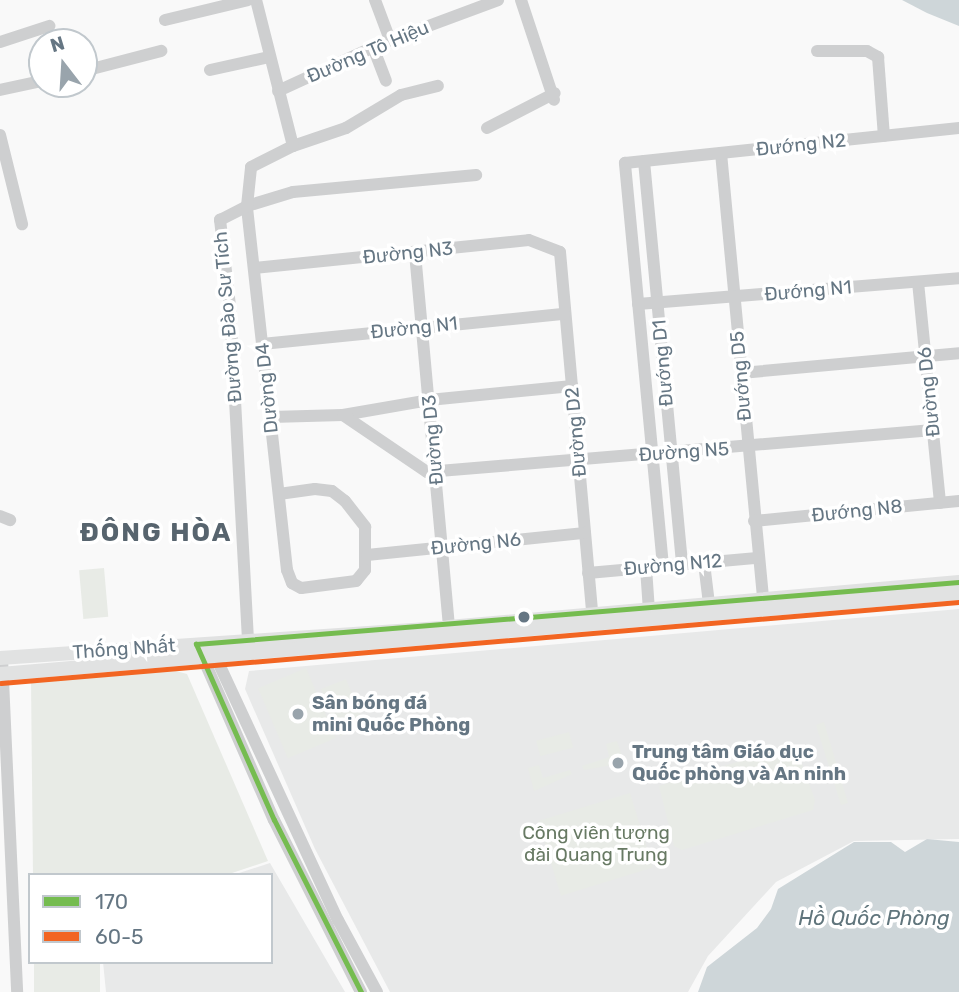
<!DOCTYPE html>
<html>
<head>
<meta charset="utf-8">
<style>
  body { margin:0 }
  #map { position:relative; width:959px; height:992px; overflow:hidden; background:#f9f9f9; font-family:Rubik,sans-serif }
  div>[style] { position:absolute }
  .built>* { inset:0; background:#e8e9e9 }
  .green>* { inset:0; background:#e8ebe6; transform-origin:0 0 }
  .water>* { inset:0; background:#ced6d9 }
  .minor>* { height:12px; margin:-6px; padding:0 6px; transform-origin:6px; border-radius:6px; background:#cecfd0 }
  .major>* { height:14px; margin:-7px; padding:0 7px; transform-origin:7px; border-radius:7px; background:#e1e2e2 }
  .bus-1>* { height:5px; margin:-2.5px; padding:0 2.5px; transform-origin:2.5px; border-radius:2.5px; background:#75bc50 }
  .bus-2>* { height:5px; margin:-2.5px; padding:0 2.5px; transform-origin:2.5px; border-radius:2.5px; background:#f26522 }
  .dots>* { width:19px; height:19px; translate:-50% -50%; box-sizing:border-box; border:4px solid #fff; border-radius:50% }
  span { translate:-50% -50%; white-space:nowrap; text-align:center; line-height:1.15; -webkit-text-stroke:7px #fff; paint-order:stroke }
  .street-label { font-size:19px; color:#657683 }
  .poi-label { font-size:19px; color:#657683; font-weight:700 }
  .left { translate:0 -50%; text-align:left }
  .park-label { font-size:19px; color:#687a64 }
  .water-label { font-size:21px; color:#60757c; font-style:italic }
  .district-label { font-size:26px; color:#57646e; font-weight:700; letter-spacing:2px }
  .legend { position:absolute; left:28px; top:873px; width:245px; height:91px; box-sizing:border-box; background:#fff; border:2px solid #c1c8cd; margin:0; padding:9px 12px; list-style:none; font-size:21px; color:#657683 }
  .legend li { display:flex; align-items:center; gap:14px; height:35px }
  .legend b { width:35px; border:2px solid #c1c8cd }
  .north { position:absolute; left:28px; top:28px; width:70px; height:70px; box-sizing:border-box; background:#fff; border:2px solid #c1c8cd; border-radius:50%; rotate:343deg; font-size:19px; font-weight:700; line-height:28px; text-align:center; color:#657683 }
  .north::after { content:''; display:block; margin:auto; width:24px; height:32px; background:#99a4ac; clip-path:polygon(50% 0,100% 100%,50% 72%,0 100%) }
</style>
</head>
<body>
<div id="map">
  <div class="built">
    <div style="clip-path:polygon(959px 609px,959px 839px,854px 841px,776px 882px,708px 956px,688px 992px,390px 992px,315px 849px,245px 689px,249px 671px)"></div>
    <div style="clip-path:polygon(270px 863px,345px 992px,106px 992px,103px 962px,271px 962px,271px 875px,233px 875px)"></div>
  </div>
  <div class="green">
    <div style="left:104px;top:568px;width:49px;height:25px;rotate:85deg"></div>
    <div style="left:306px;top:668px;width:76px;height:52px;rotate:67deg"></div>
    <div style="clip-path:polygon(176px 671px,187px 674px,268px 861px,226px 875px,33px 875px,31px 680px)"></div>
    <div style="left:346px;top:679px;width:51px;height:27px;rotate:68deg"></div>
    <div style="clip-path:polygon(824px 722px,848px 803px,841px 805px,816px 725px)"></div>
    <div style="left:569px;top:732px;width:16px;height:34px;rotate:75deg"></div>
    <div style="clip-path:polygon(617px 741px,624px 763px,584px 770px,582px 766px,609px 757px,606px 744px)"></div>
    <div style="clip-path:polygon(795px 744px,815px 800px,813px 810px,682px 850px,674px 846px,659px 786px)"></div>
    <div style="clip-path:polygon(539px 765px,543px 778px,570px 770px,572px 774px,534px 791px,528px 768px)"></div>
    <div style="left:630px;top:793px;width:78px;height:96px;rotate:73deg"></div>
    <div style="left:34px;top:962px;width:66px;height:30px"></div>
  </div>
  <div class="water">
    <div style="clip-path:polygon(902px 0,959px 0,959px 26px,927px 13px)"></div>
    <div style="clip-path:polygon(927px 839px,959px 842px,959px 992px,698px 992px,707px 967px,757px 928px,771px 909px,778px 889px,854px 842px,891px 842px,905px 852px)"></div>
  </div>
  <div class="minor">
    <div style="left:375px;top:0;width:43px;rotate:69.4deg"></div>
    <div style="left:521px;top:0;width:105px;rotate:71.7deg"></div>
    <div style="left:165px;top:20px;width:85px;rotate:-13.5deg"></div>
    <div style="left:0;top:42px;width:52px;rotate:-18.1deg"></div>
    <div style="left:373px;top:47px;width:36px;rotate:69deg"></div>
    <div style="left:817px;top:51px;width:50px"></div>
    <div style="left:867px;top:51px;width:13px;rotate:29deg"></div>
    <div style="left:878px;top:57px;width:79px;rotate:85.7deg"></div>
    <div style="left:210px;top:70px;width:60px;rotate:-12.4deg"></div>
    <div style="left:84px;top:71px;width:80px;rotate:-14.6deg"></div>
    <div style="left:0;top:90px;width:43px;rotate:-12.1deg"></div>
    <div style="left:278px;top:91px;width:112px;rotate:-24.7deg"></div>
    <div style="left:380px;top:44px;width:126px;rotate:-20.4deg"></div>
    <div style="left:487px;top:128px;width:76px;rotate:-27.2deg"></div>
    <div style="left:0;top:135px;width:92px;rotate:76.1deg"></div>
    <div style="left:293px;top:146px;width:56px;rotate:-18.8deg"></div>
    <div style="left:346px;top:128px;width:64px;rotate:-31deg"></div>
    <div style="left:401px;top:95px;width:38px;rotate:-14deg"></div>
    <div style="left:721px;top:153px;width:448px;rotate:84.6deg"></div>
    <div style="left:644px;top:161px;width:406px;rotate:84.6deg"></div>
    <div style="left:415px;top:253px;width:376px;rotate:84.8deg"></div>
    <div style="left:254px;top:268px;width:276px;rotate:-5.8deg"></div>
    <div style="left:529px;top:240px;width:33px;rotate:21deg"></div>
    <div style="left:560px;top:252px;width:361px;rotate:84.9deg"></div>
    <div style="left:918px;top:282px;width:222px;rotate:84.3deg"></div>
    <div style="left:638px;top:304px;width:322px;rotate:-4.6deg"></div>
    <div style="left:262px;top:344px;width:304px;rotate:-5.7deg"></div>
    <div style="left:741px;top:373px;width:219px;rotate:-5.2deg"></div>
    <div style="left:343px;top:415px;width:87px;rotate:-9.9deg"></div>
    <div style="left:429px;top:400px;width:144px;rotate:-5.6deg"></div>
    <div style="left:271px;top:417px;width:72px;rotate:-1.6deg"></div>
    <div style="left:343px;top:415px;width:102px;rotate:34.2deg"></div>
    <div style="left:427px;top:472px;width:508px;rotate:-4.74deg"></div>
    <div style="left:279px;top:494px;width:36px;rotate:-8deg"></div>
    <div style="left:315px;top:489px;width:17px;rotate:7deg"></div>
    <div style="left:332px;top:491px;width:16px;rotate:38deg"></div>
    <div style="left:345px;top:501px;width:33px;rotate:52deg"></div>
    <div style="left:365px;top:527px;width:43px;rotate:90deg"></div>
    <div style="left:365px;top:570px;width:14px;rotate:129deg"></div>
    <div style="left:356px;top:581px;width:55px;rotate:172.7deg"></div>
    <div style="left:301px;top:588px;width:10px;rotate:-151deg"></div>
    <div style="left:292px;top:583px;width:14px;rotate:-111deg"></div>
    <div style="left:287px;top:570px;width:366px;rotate:-96.3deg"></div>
    <div style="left:247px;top:206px;width:48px;rotate:-16.9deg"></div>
    <div style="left:293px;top:192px;width:184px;rotate:-5.3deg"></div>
    <div style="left:0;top:516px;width:11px;rotate:22deg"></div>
    <div style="left:754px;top:521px;width:206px;rotate:-5.6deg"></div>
    <div style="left:367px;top:555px;width:219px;rotate:-5.8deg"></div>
    <div style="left:704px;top:563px;width:39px;rotate:83deg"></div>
    <div style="left:663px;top:566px;width:405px;rotate:-95.4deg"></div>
    <div style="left:625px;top:163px;width:336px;rotate:-6deg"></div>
    <div style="left:646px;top:568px;width:39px;rotate:86deg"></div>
    <div style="left:588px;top:573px;width:170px;rotate:-5.1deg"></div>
    <div style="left:248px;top:640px;width:334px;rotate:-93.1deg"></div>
    <div style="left:230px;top:306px;width:87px;rotate:-96.6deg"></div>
    <div style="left:220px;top:220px;width:30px;rotate:-27deg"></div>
    <div style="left:247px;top:206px;width:39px;rotate:-84deg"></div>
    <div style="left:251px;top:167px;width:47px;rotate:-26.6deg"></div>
    <div style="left:293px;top:146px;width:151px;rotate:-104.2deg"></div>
    <div style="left:212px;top:649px;width:299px;rotate:65.1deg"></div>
    <div style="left:338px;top:920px;width:82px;rotate:61.6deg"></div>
    <div style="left:200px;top:651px;width:184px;rotate:66.4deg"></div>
    <div style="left:274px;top:820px;width:193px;rotate:63.2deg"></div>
    <div style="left:2px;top:658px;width:334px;rotate:87.4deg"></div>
  </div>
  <div class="major">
    <div style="left:0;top:658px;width:450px;rotate:-3.9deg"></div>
    <div style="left:449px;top:627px;width:512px;rotate:-5.04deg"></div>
    <div style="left:0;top:674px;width:962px;rotate:-4.83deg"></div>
  </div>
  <div class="bus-1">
    <div style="left:361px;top:992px;width:193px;rotate:-116.8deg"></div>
    <div style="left:274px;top:820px;width:193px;rotate:-113.9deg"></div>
    <div style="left:196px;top:644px;width:766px;rotate:-4.65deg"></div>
  </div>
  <div class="bus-2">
    <div style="left:1px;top:683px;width:961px;rotate:-4.83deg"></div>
  </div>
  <div class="dots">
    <div style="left:524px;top:617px;background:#657683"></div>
    <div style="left:298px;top:714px;background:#99a4ac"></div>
    <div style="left:618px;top:763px;background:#99a4ac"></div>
  </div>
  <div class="street-label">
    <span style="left:368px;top:52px;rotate:-23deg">Đường Tô Hiệu</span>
    <span style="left:801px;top:145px;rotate:-6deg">Đướng N2</span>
    <span style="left:408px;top:253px;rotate:-6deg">Đường N3</span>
    <span style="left:808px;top:291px;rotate:-5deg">Đướng N1</span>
    <span style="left:228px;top:317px;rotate:-95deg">Đường Đào Sư Tích</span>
    <span style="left:414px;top:328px;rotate:-6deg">Đường N1</span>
    <span style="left:663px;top:363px;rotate:-95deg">Đướng D1</span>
    <span style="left:741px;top:376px;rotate:-95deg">Đướng D5</span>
    <span style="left:267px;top:388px;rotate:-96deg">Dường D4</span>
    <span style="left:929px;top:392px;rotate:-96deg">Đường D6</span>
    <span style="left:576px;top:432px;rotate:-95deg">Đường D2</span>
    <span style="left:433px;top:440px;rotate:-95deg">Đường D3</span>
    <span style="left:684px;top:452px;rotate:-4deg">Đường N5</span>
    <span style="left:857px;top:511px;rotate:-6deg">Đướng N8</span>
    <span style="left:476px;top:544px;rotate:-6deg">Đường N6</span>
    <span style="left:673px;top:565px;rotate:-5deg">Đường N12</span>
    <span style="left:124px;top:649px;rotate:-4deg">Thống Nhất</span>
  </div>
  <div class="poi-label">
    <span class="left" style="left:312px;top:714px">Sân bóng đá<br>mini Quốc Phòng</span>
    <span class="left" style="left:632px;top:763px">Trung tâm Giáo dục<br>Quốc phòng và An ninh</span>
  </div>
  <div class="park-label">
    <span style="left:596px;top:844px">Công viên tượng<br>đài Quang Trung</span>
  </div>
  <div class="water-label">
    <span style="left:874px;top:918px">Hồ Quốc Phòng</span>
  </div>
  <div class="district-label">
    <span style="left:156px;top:533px">ĐÔNG HÒA</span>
  </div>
  <ul class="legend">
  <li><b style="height:9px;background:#75bc50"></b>170</li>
  <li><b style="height:9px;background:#f26522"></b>60-5</li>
  </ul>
  <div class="north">N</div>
</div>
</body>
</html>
